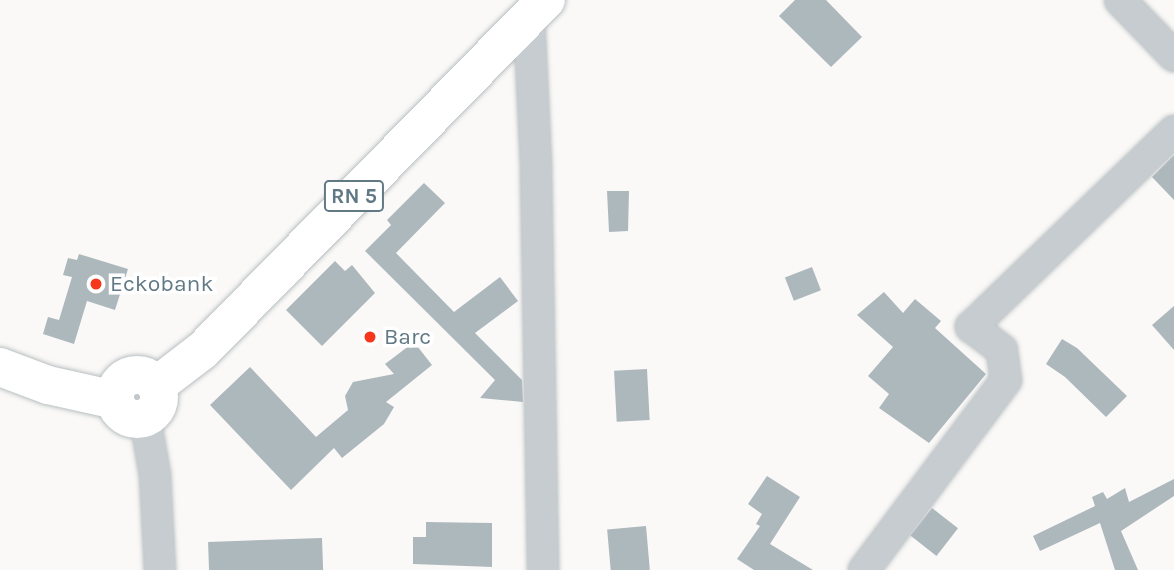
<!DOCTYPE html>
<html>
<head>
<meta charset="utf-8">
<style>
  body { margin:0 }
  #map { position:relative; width:1174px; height:570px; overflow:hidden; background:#faf9f7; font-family:Karla,sans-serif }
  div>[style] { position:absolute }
  .building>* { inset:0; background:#adb8bd; transform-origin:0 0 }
  .roads { filter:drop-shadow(0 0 2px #b9bfc2) drop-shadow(0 0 2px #b9bfc2) }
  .minor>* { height:30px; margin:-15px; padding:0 15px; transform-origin:15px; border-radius:15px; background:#c6cccf }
  .major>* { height:38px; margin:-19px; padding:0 19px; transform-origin:19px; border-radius:19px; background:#fff }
  .major>.ring { margin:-19px; padding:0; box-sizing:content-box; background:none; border:38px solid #fff; border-radius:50% }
  .dots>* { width:19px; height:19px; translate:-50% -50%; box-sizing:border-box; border:4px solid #fff; border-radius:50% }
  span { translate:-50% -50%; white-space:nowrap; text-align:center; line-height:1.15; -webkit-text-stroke:7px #fff; paint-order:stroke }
  .shield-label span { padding:2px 5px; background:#fff; border:2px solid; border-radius:5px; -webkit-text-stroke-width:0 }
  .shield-label { font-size:21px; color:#617985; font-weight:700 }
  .poi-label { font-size:23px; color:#617985 }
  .left { translate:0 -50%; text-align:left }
</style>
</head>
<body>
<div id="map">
  <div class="building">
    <div style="clip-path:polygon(795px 0,826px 0,862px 37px,831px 67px,779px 16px)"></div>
    <div style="clip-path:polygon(1174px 155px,1174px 200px,1152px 177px)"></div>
    <div style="clip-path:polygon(424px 183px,445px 203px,396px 253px,454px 312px,500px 277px,518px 301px,475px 333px,522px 380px,523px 402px,480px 398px,495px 380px,365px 251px,391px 225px,387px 220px)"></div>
    <div style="clip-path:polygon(607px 191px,629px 191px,628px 231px,609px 232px)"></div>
    <div style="clip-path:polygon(79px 254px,128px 269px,115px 310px,87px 301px,74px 344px,43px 334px,48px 317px,59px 320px,72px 277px,63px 275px,68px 258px,77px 260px)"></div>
    <div style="clip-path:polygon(335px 261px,345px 271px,352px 265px,375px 293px,322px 346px,286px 310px)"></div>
    <div style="left:812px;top:267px;width:25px;height:29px;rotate:69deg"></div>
    <div style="clip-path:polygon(884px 292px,903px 313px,915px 299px,941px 321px,935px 328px,986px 374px,929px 443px,879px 408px,889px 394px,868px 376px,893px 347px,857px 315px)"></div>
    <div style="clip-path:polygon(1174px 306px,1174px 350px,1152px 325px)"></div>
    <div style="clip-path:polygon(1062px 339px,1077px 348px,1127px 396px,1106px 417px,1065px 377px,1046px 364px)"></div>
    <div style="clip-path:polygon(414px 342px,432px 365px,386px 402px,394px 407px,384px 424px,342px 458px,334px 448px,291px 490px,210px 405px,250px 367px,316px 437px,348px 410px,345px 396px,353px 382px,394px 374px,385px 364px)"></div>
    <div style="left:647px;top:369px;width:51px;height:33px;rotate:87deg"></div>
    <div style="clip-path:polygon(767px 476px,800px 497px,770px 544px,813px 570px,754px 570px,737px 559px,760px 526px,756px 524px,762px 514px,748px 504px)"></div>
    <div style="clip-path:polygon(1174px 479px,1174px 496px,1121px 531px,1138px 570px,1115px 570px,1100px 523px,1040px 551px,1033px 536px,1095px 506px,1092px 497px,1103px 492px,1107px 499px,1125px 488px,1129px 502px)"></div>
    <div style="left:932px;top:508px;width:33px;height:35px;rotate:38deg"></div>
    <div style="clip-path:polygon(426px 522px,492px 523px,492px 567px,413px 564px,413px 537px,426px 537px)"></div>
    <div style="left:646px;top:526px;width:44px;height:39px;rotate:85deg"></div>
    <div style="left:322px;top:538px;width:32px;height:114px;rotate:88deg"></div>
  </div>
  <div class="roads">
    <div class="minor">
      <div style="left:1120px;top:0;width:78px;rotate:46deg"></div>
      <div style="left:529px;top:16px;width:151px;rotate:87.3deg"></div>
      <div style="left:536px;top:167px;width:403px;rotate:89deg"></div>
      <div style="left:145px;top:418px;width:58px;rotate:80deg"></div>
      <div style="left:155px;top:475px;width:95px;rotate:87deg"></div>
      <div style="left:864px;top:570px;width:237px;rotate:-53.2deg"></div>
      <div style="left:1006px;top:380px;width:30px;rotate:-98deg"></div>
      <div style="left:1002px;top:350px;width:39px;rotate:-143deg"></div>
      <div style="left:971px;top:327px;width:282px;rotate:-44deg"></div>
    </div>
    <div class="major">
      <div style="left:0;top:367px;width:51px;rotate:20.6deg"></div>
      <div style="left:48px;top:385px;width:69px;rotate:12.6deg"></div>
      <div class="ring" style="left:115px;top:375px;width:6px;height:6px"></div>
      <div style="left:156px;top:386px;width:59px;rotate:-37.5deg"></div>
      <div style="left:203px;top:350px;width:490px;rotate:-45.6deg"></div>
    </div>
  </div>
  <div class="dots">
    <div style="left:96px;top:284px;background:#f6371b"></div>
    <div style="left:370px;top:337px;background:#f6371b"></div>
  </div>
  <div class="shield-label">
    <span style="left:354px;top:196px">RN 5</span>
  </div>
  <div class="poi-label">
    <span class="left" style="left:110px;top:284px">Eckobank</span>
    <span class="left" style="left:384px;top:337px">Barc</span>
  </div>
</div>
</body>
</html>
